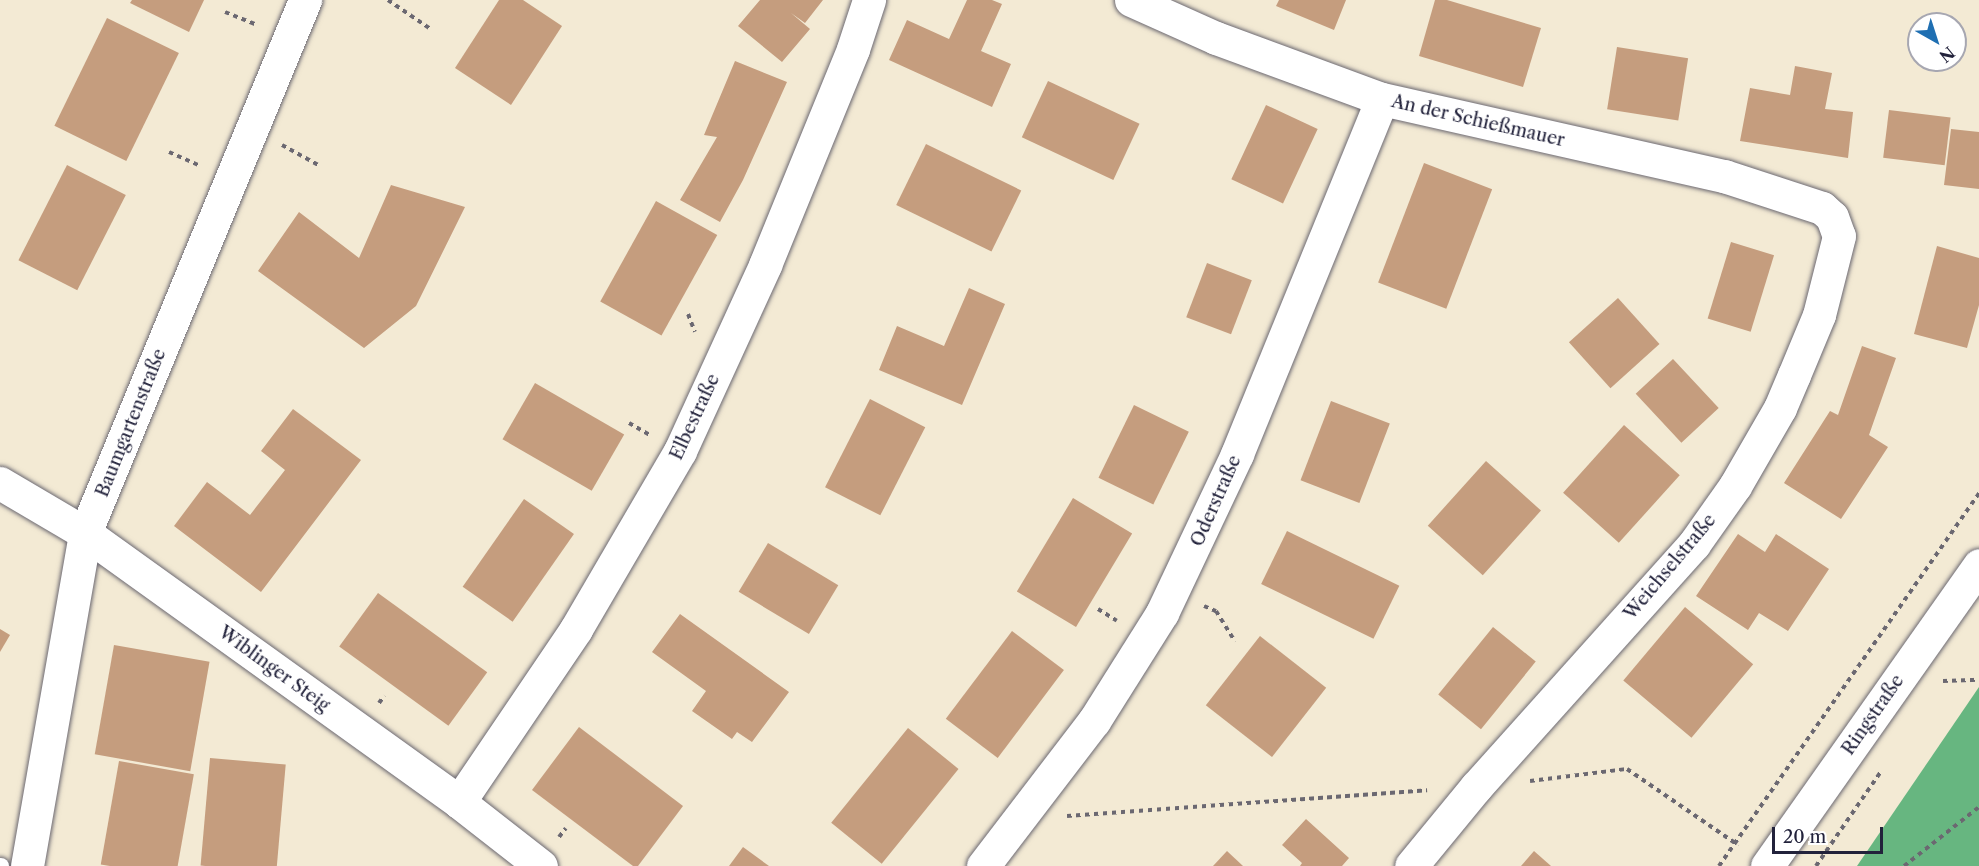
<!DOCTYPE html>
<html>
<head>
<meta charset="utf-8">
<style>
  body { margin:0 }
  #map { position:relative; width:1979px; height:866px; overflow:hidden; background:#f3ead4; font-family:"Libre Caslon Text",serif }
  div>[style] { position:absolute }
  .forest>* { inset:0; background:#67b680 }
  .building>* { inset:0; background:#c59d7e; transform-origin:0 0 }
  .path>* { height:4px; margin-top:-2px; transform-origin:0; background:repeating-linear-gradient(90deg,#6b6871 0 4.5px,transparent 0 9px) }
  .roads { filter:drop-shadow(0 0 2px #6b6871) drop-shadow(0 0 2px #6b6871) }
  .service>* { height:16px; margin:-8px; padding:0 8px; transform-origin:8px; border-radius:8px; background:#fff }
  .minor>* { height:33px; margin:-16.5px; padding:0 16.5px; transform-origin:16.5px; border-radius:16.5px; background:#fff }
  .secondary>* { height:33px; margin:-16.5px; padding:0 16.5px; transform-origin:16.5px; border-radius:16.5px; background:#fff }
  span { translate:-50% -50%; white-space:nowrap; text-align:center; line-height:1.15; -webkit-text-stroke:4.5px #fff; paint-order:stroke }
  .street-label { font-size:18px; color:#22223b }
  .north { position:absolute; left:1907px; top:12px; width:60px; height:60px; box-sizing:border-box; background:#fff; border:2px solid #a7a7b1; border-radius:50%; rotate:141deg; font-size:16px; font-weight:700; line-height:24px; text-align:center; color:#22223b }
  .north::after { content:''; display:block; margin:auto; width:21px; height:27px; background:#1f6fb2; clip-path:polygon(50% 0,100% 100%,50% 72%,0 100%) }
  .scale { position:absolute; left:1772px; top:827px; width:111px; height:27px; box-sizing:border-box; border:3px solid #22223b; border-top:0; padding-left:8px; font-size:18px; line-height:21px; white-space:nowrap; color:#22223b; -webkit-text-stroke:4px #fff; paint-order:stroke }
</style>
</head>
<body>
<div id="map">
  <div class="forest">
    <div style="clip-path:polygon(1979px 687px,1979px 866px,1857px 866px)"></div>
  </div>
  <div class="building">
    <div style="clip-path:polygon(132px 0,204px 0,189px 32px,130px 3px)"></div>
    <div style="clip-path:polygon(499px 0,523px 0,562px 26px,511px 105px,455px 68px)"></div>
    <div style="clip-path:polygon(760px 0,823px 0,805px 23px,791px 13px,810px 29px,782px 62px,738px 26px)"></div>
    <div style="clip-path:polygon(967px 0,992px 0,1002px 4px,981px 51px,1011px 64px,992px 107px,889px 60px,907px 20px,949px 39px)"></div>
    <div style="clip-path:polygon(1279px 0,1346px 0,1334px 30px,1276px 6px)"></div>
    <div style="clip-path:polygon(1435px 0,1447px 0,1541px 28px,1523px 87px,1419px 56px)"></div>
    <div style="left:107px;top:18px;width:80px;height:120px;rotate:26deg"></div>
    <div style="left:1617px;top:47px;width:72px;height:63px;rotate:9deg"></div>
    <div style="clip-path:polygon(735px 61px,787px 82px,743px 180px,720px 222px,680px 200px,717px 137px,704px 135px)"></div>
    <div style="clip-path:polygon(1795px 66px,1832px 73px,1825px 109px,1853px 112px,1848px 158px,1740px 141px,1750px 88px,1790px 95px)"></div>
    <div style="left:1048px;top:81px;width:101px;height:62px;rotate:25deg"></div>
    <div style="left:1266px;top:105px;width:57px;height:82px;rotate:25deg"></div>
    <div style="left:1889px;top:110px;width:62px;height:48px;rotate:7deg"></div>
    <div style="clip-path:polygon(1951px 129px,1979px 132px,1979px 189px,1944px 185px)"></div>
    <div style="left:926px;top:144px;width:106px;height:68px;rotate:26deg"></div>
    <div style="left:1424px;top:163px;width:73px;height:128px;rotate:21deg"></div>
    <div style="left:67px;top:165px;width:66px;height:107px;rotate:27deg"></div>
    <div style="clip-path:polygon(391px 185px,465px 207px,416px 306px,364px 348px,258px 271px,299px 212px,359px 258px)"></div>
    <div style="left:656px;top:201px;width:70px;height:115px;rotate:29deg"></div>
    <div style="left:1731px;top:242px;width:45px;height:80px;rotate:17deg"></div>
    <div style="clip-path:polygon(1937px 246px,1979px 258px,1979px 305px,1967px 348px,1914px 334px)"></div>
    <div style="left:1207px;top:263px;width:48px;height:58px;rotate:21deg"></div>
    <div style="clip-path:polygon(969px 288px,1005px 304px,962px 405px,879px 370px,897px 326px,944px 346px)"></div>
    <div style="left:1618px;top:298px;width:62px;height:66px;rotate:48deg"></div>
    <div style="clip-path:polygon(1862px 346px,1896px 358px,1869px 435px,1888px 447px,1841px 519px,1784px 483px,1830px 411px,1838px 415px)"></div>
    <div style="left:1673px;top:359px;width:67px;height:51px;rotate:47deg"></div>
    <div style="left:535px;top:383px;width:103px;height:65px;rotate:30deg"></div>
    <div style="left:870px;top:399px;width:62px;height:99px;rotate:27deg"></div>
    <div style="left:1331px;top:401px;width:63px;height:85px;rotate:21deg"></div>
    <div style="left:1134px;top:405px;width:61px;height:81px;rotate:26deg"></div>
    <div style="clip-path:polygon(293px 409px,361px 460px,261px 592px,174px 526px,207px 482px,250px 515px,285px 470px,261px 451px)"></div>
    <div style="left:1624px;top:425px;width:75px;height:91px;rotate:42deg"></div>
    <div style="left:1486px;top:461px;width:74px;height:87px;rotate:42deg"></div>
    <div style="left:1073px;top:498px;width:69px;height:109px;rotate:31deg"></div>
    <div style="left:524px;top:499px;width:61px;height:107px;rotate:35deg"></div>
    <div style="left:1287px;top:531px;width:125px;height:59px;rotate:26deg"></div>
    <div style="clip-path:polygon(1738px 534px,1765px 552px,1776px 534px,1829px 569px,1788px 631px,1759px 613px,1748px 630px,1696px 596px)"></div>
    <div style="left:768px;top:543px;width:82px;height:57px;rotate:31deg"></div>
    <div style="left:378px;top:593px;width:135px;height:66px;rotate:36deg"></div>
    <div style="left:1685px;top:607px;width:89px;height:96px;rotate:40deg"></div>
    <div style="clip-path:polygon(680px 614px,789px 692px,752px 742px,737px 732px,732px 739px,692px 711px,706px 691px,652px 652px)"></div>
    <div style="left:1493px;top:627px;width:55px;height:87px;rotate:39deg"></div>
    <div style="clip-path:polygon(0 629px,10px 635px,0 652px)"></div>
    <div style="left:1012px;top:631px;width:65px;height:110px;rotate:37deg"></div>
    <div style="left:1260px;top:636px;width:84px;height:88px;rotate:38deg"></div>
    <div style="left:114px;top:645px;width:97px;height:111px;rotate:10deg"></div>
    <div style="clip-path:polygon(579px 727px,683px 806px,638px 866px,633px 866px,532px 790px)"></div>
    <div style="left:908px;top:728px;width:65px;height:122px;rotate:39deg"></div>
    <div style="left:210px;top:758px;width:76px;height:108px;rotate:5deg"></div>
    <div style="left:119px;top:761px;width:76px;height:105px;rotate:10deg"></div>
    <div style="clip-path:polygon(1306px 819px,1349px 858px,1342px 866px,1300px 866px,1302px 863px,1282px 845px)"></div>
    <div style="clip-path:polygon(743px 847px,769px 866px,729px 866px)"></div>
    <div style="clip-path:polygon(1227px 851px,1243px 866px,1213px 866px)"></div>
    <div style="clip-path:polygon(1534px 851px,1551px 866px,1521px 866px)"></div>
  </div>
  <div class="path">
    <div style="left:388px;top:0;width:50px;rotate:34.3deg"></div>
    <div style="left:225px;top:12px;width:35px;rotate:22deg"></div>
    <div style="left:282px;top:145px;width:43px;rotate:28.9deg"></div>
    <div style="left:169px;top:152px;width:32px;rotate:24deg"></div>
    <div style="left:688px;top:314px;width:19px;rotate:69deg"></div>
    <div style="left:629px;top:423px;width:24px;rotate:30deg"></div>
    <div style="left:1204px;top:606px;width:13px;rotate:23deg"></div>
    <div style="left:1216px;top:611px;width:36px;rotate:58deg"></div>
    <div style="left:1098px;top:609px;width:22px;rotate:32deg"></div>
    <div style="left:1943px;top:681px;width:36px;rotate:-2deg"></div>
    <div style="left:379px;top:703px;width:9px;rotate:-54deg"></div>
    <div style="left:1530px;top:781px;width:98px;rotate:-7.1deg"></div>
    <div style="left:1627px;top:769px;width:135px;rotate:34.4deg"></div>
    <div style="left:1067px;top:816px;width:361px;rotate:-4.1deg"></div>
    <div style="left:559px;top:837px;width:11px;rotate:-52deg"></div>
    <div style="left:1719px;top:866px;width:455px;rotate:-55.1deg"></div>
    <div style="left:1816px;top:866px;width:116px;rotate:-55.5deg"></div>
    <div style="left:1904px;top:866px;width:95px;rotate:-38.2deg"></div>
  </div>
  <div class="roads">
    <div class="service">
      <div style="left:0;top:866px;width:1px"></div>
    </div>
    <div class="minor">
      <div style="left:1131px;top:0;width:93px;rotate:24.1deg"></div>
      <div style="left:1216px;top:38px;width:177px;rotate:20.2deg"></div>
      <div style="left:1382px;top:99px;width:351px;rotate:12.7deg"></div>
      <div style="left:1724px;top:176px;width:103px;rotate:18.1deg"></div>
      <div style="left:1822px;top:208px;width:13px;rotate:42deg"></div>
      <div style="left:1832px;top:217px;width:20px;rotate:70deg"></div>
      <div style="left:1839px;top:236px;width:81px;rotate:104.2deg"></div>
      <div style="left:1819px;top:315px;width:65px;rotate:112.6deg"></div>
      <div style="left:1794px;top:375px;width:36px;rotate:113deg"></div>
      <div style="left:1780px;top:408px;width:90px;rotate:120deg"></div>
      <div style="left:1735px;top:486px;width:71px;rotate:125.3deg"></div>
      <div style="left:1694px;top:544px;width:326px;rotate:131.9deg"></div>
      <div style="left:1476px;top:787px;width:102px;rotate:129.4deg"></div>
      <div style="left:0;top:483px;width:99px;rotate:30.5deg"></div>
      <div style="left:85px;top:533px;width:461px;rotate:35.7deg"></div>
      <div style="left:459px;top:802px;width:104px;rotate:38deg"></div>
      <div style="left:459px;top:802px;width:209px;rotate:-55.9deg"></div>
      <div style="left:576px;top:629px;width:206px;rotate:-59.7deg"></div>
      <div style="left:680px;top:451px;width:205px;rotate:-65.4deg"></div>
      <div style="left:765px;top:265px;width:233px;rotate:-67.8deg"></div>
      <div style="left:853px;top:49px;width:52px;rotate:-71.9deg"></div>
      <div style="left:27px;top:866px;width:338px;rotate:-80.1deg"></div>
      <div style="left:85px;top:533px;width:577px;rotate:-67.57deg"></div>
      <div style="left:983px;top:866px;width:183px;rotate:-52.6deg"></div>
      <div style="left:1094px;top:721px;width:128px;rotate:-57.8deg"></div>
      <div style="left:1162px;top:613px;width:176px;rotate:-64.7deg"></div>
      <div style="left:1237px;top:454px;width:383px;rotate:-67.8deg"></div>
    </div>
    <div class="secondary">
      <div style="left:1767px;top:866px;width:368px;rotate:-54.8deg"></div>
    </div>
  </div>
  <div class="street-label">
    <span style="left:1478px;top:121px;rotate:13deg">An der Schießmauer</span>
    <span style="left:695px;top:417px;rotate:-65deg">Elbestraße</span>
    <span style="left:131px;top:423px;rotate:-68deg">Baumgartenstraße</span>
    <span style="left:1216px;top:501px;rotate:-66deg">Oderstraße</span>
    <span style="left:1670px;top:567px;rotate:-50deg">Weichselstraße</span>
    <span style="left:274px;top:669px;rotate:36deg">Wiblinger Steig</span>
    <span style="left:1873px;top:715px;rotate:-55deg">Ringstraße</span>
  </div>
  <div class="north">N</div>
  <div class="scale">20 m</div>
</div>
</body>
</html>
